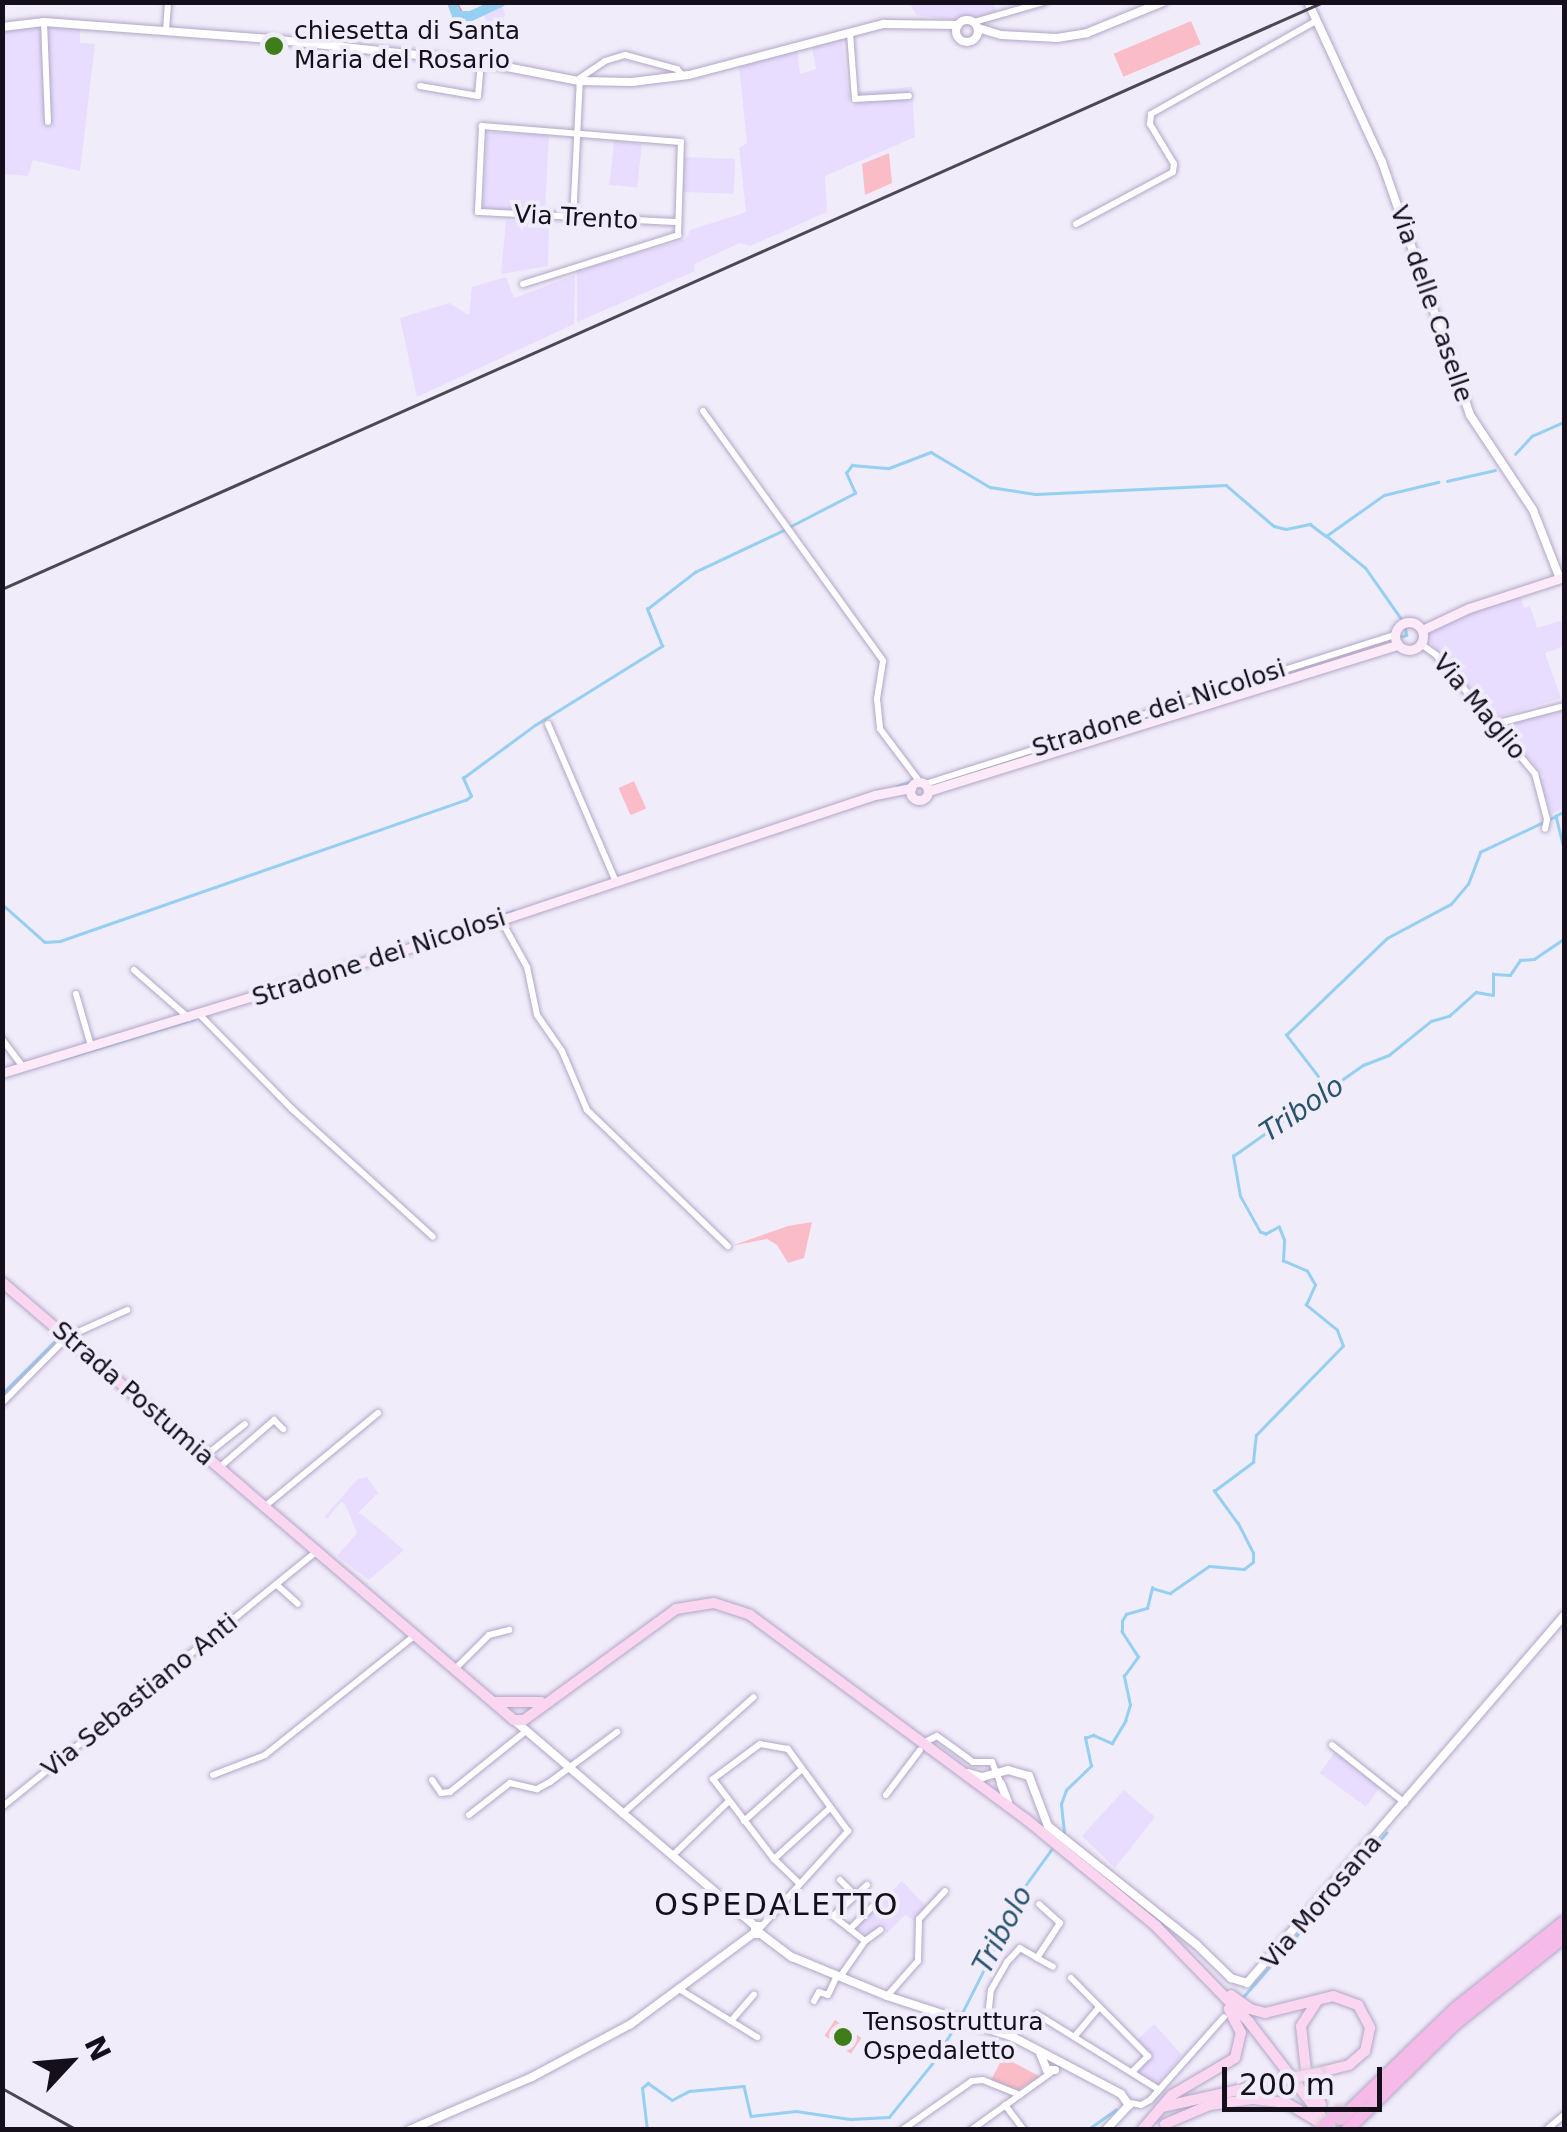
<!DOCTYPE html>
<html>
<head>
<meta charset="utf-8">
<style>
  body { margin:0 }
  #map { position:relative; width:1567px; height:2132px; overflow:hidden; background:#f1ecfa; font-family:"DejaVu Sans",sans-serif }
  div>[style] { position:absolute }
  .built>* { inset:0; background:#e8ddfe; transform-origin:0 0 }
  .green>* { inset:0; background:#fabdc8; transform-origin:0 0 }
  .forest>* { inset:0; background:#f48ba1 }
  .stream>* { height:2.5px; margin:-1.25px; padding:0 1.25px; transform-origin:1.25px; border-radius:1.25px; background:#95cff2 }
  .river>* { height:10px; margin:-5px; padding:0 5px; transform-origin:5px; border-radius:5px; background:#95cff2 }
  .primary-tunnel>* { height:10px; margin-top:-5px; transform-origin:0; background:repeating-linear-gradient(90deg,#d0cbd9 0 10px,transparent 0 15px) }
  .roads { filter:drop-shadow(0 0 2px #b1a6c6) drop-shadow(0 0 2px #b1a6c6) }
  .minor>* { height:6px; margin:-3px; padding:0 3px; transform-origin:3px; border-radius:3px; background:#fff }
  .tertiary>* { height:8px; margin:-4px; padding:0 4px; transform-origin:4px; border-radius:4px; background:#fff }
  .tertiary>.ring { margin:-4px; padding:0; box-sizing:content-box; background:none; border:8px solid #fff; border-radius:50% }
  .secondary>* { height:9px; margin:-4.5px; padding:0 4.5px; transform-origin:4.5px; border-radius:4.5px; background:#fceaf8 }
  .secondary>.ring { margin:-4.5px; padding:0; box-sizing:content-box; background:none; border:9px solid #fceaf8; border-radius:50% }
  .primary>* { height:10px; margin:-5px; padding:0 5px; transform-origin:5px; border-radius:5px; background:#fad6f1 }
  .motorway>* { height:12px; margin:-6px; padding:0 6px; transform-origin:6px; border-radius:6px; background:#f6bae8 }
  .rail>* { height:2.5px; margin:-1.25px; padding:0 1.25px; transform-origin:1.25px; border-radius:1.25px; background:#4c4754 }
  .bridges { filter:drop-shadow(0 0 2px #d0cfd1) drop-shadow(0 0 2px #d0cfd1) }
  .primary-bridge>* { height:10px; margin:-5px; padding:0 5px; transform-origin:5px; border-radius:5px; background:#fad6f1 }
  .motorway-bridge>* { height:12px; margin:-6px; padding:0 6px; transform-origin:6px; border-radius:6px; background:#f6bae8 }
  .dots>* { width:28px; height:28px; translate:-50% -50%; box-sizing:border-box; border:5px solid #f1ecfa; border-radius:50% }
  span { translate:-50% -50%; white-space:nowrap; text-align:center; line-height:1.15; -webkit-text-stroke:8px #f1ecfa; paint-order:stroke }
  .poi-label { font-size:25px; color:#140f1b }
  .left { translate:0 -50%; text-align:left }
  .street-label { font-size:25px; color:#140f1b }
  .water-label { font-size:28px; color:#28546d; font-style:italic }
  .quarter-label { font-size:30px; color:#140f1b; letter-spacing:2.5px }
  .frame { position:absolute; inset:0; border:5px solid #140f1b; pointer-events:none }
  .north { position:absolute; left:20px; top:2012px; width:100px; height:100px; -webkit-text-stroke:8px #f1ecfa; paint-order:stroke; rotate:64deg; font-size:28px; font-weight:700; line-height:40px; text-align:center; color:#140f1b }
  .north::after { content:''; display:block; margin:auto; width:35px; height:45px; background:#140f1b; clip-path:polygon(50% 0,100% 100%,50% 72%,0 100%) }
  .scale { position:absolute; left:1222px; top:2067px; width:160px; height:45px; box-sizing:border-box; border:5px solid #140f1b; border-top:0; padding-left:12px; font-size:30px; line-height:35px; white-space:nowrap; color:#140f1b; -webkit-text-stroke:8px #f1ecfa; paint-order:stroke }
</style>
</head>
<body>
<div id="map">
  <div class="built">
    <div style="clip-path:polygon(909px 3px,993px 3px,997px 11px,965px 22px,917px 15px)"></div>
    <div style="clip-path:polygon(502px 6px,505px 14px,501px 36px,490px 33px,484px 15px)"></div>
    <div style="clip-path:polygon(44px 24px,80px 26px,80px 43px,95px 44px,80px 171px,33px 160px,28px 176px,3px 174px,3px 32px)"></div>
    <div style="clip-path:polygon(842px 38px,850px 105px,857px 105px,858px 92px,912px 87px,915px 137px,825px 176px,827px 212px,750px 246px,740px 243px,694px 264px,695px 271px,577px 322px,577px 271px,686px 239px,690px 230px,746px 212px,739px 148px,747px 143px,739px 66px,797px 50px,800px 74px,816px 69px,812px 46px)"></div>
    <div style="left:487px;top:132px;width:62px;height:77px;rotate:3deg"></div>
    <div style="left:614px;top:141px;width:28px;height:44px;rotate:6deg"></div>
    <div style="left:684px;top:157px;width:51px;height:35px;rotate:2deg"></div>
    <div style="clip-path:polygon(506px 221px,549px 221px,548px 266px,501px 274px)"></div>
    <div style="clip-path:polygon(575px 275px,574px 324px,417px 397px,400px 318px,449px 303px,469px 315px,472px 287px,506px 277px,514px 298px)"></div>
    <div style="clip-path:polygon(1520px 596px,1524px 608px,1530px 606px,1537px 628px,1564px 620px,1564px 646px,1545px 653px,1561px 698px,1496px 718px,1424px 635px,1443px 621px)"></div>
    <div style="clip-path:polygon(1564px 707px,1564px 808px,1552px 814px,1540px 780px,1544px 777px,1503px 726px)"></div>
    <div style="clip-path:polygon(367px 1477px,378px 1493px,356px 1515px,360px 1513px,404px 1550px,369px 1580px,337px 1556px,357px 1533px,345px 1504px,341px 1502px,327px 1519px,324px 1517px,358px 1479px)"></div>
    <div style="left:1335px;top:1752px;width:57px;height:26px;rotate:36deg"></div>
    <div style="clip-path:polygon(1124px 1790px,1155px 1817px,1115px 1868px,1082px 1836px)"></div>
    <div style="clip-path:polygon(902px 1881px,926px 1906px,915px 1921px,905px 1915px,887px 1933px,880px 1926px,867px 1936px,857px 1927px)"></div>
    <div style="clip-path:polygon(1154px 2024px,1182px 2055px,1157px 2085px,1140px 2074px,1139px 2067px,1148px 2053px,1137px 2040px)"></div>
  </div>
  <div class="green">
    <div style="left:1191px;top:21px;width:25px;height:84px;rotate:67deg"></div>
    <div style="clip-path:polygon(889px 153px,892px 183px,865px 195px,862px 164px)"></div>
    <div style="left:634px;top:781px;width:30px;height:17px;rotate:66deg"></div>
    <div style="clip-path:polygon(812px 1222px,804px 1258px,788px 1263px,777px 1245px,767px 1239px,731px 1246px,788px 1226px)"></div>
    <div style="left:835px;top:2020px;width:32px;height:19px;rotate:34deg"></div>
    <div style="clip-path:polygon(1003px 2057px,1039px 2076px,1038px 2078px,1018px 2090px,991px 2080px)"></div>
  </div>
  <div class="forest">
    <div style="clip-path:polygon(447px 3px,458px 3px,464px 14px,489px 3px,507px 3px,470px 21px,456px 21px)"></div>
  </div>
  <div class="stream">
    <div style="left:495px;top:2px;width:3px;rotate:72deg"></div>
    <div style="left:1515px;top:454px;width:25px;rotate:-47deg"></div>
    <div style="left:1532px;top:436px;width:35px;rotate:-24deg"></div>
    <div style="left:1447px;top:481px;width:49px;rotate:-12.9deg"></div>
    <div style="left:791px;top:526px;width:72px;rotate:-27.3deg"></div>
    <div style="left:855px;top:493px;width:22px;rotate:-114deg"></div>
    <div style="left:846px;top:473px;width:10px;rotate:-53deg"></div>
    <div style="left:852px;top:465px;width:37px;rotate:5deg"></div>
    <div style="left:889px;top:468px;width:45px;rotate:-20.9deg"></div>
    <div style="left:931px;top:452px;width:69px;rotate:30.7deg"></div>
    <div style="left:990px;top:487px;width:47px;rotate:8.7deg"></div>
    <div style="left:1036px;top:494px;width:190px;rotate:-2.7deg"></div>
    <div style="left:1226px;top:485px;width:63px;rotate:40.5deg"></div>
    <div style="left:1274px;top:526px;width:12px;rotate:14deg"></div>
    <div style="left:1286px;top:529px;width:25px;rotate:-12deg"></div>
    <div style="left:1310px;top:524px;width:20px;rotate:37deg"></div>
    <div style="left:1403px;top:622px;width:66px;rotate:-125.1deg"></div>
    <div style="left:1365px;top:568px;width:50px;rotate:-140.6deg"></div>
    <div style="left:1326px;top:536px;width:71px;rotate:-35.3deg"></div>
    <div style="left:1384px;top:495px;width:56px;rotate:-13.5deg"></div>
    <div style="left:1393px;top:639px;width:14px;rotate:-17deg"></div>
    <div style="left:1406px;top:635px;width:7px;rotate:-98deg"></div>
    <div style="left:897px;top:786px;width:13px;rotate:-18deg"></div>
    <div style="left:1564px;top:812px;width:9px;rotate:153deg"></div>
    <div style="left:1556px;top:816px;width:32px;rotate:76deg"></div>
    <div style="left:2px;top:904px;width:57px;rotate:41.5deg"></div>
    <div style="left:45px;top:942px;width:15px;rotate:-4deg"></div>
    <div style="left:60px;top:941px;width:430px;rotate:-19.2deg"></div>
    <div style="left:466px;top:800px;width:6px;rotate:-39deg"></div>
    <div style="left:471px;top:796px;width:20px;rotate:-114deg"></div>
    <div style="left:463px;top:778px;width:89px;rotate:-36.4deg"></div>
    <div style="left:535px;top:725px;width:150px;rotate:-31.9deg"></div>
    <div style="left:662px;top:646px;width:40px;rotate:-112deg"></div>
    <div style="left:647px;top:609px;width:61px;rotate:-37.6deg"></div>
    <div style="left:695px;top:572px;width:98px;rotate:-25.3deg"></div>
    <div style="left:464px;top:927px;width:52px;rotate:-18.1deg"></div>
    <div style="left:62px;top:1059px;width:138px;rotate:-16.9deg"></div>
    <div style="left:1327px;top:1088px;width:67px;rotate:-127.7deg"></div>
    <div style="left:1286px;top:1035px;width:140px;rotate:-43.8deg"></div>
    <div style="left:1387px;top:938px;width:72px;rotate:-28deg"></div>
    <div style="left:1451px;top:904px;width:26px;rotate:-50deg"></div>
    <div style="left:1468px;top:884px;width:34px;rotate:-69deg"></div>
    <div style="left:1480px;top:852px;width:84px;rotate:-25.3deg"></div>
    <div style="left:2px;top:1394px;width:79px;rotate:-45deg"></div>
    <div style="left:1064px;top:1833px;width:29px;rotate:-96deg"></div>
    <div style="left:1061px;top:1804px;width:15px;rotate:-70deg"></div>
    <div style="left:1066px;top:1790px;width:35px;rotate:-44deg"></div>
    <div style="left:1091px;top:1766px;width:29px;rotate:-102deg"></div>
    <div style="left:1085px;top:1738px;width:9px;rotate:-21deg"></div>
    <div style="left:1093px;top:1735px;width:21px;rotate:23deg"></div>
    <div style="left:1112px;top:1743px;width:26px;rotate:-59deg"></div>
    <div style="left:1125px;top:1721px;width:17px;rotate:-73deg"></div>
    <div style="left:1130px;top:1705px;width:30px;rotate:-102deg"></div>
    <div style="left:1124px;top:1676px;width:24px;rotate:-54deg"></div>
    <div style="left:1138px;top:1657px;width:30px;rotate:-123deg"></div>
    <div style="left:1122px;top:1632px;width:11px;rotate:-90deg"></div>
    <div style="left:1122px;top:1621px;width:8px;rotate:-60deg"></div>
    <div style="left:1126px;top:1614px;width:22px;rotate:-16deg"></div>
    <div style="left:1147px;top:1608px;width:21px;rotate:-76deg"></div>
    <div style="left:1152px;top:1588px;width:19px;rotate:16deg"></div>
    <div style="left:1170px;top:1593px;width:47px;rotate:-34.7deg"></div>
    <div style="left:1209px;top:1566px;width:35px;rotate:5deg"></div>
    <div style="left:1244px;top:1569px;width:11px;rotate:-38deg"></div>
    <div style="left:1253px;top:1562px;width:9px;rotate:-90deg"></div>
    <div style="left:1253px;top:1553px;width:33px;rotate:-117deg"></div>
    <div style="left:1238px;top:1524px;width:41px;rotate:-126deg"></div>
    <div style="left:1214px;top:1491px;width:49px;rotate:-36.6deg"></div>
    <div style="left:1253px;top:1462px;width:27px;rotate:-84deg"></div>
    <div style="left:1256px;top:1435px;width:124px;rotate:-45.7deg"></div>
    <div style="left:1343px;top:1346px;width:17px;rotate:-111deg"></div>
    <div style="left:1337px;top:1330px;width:40px;rotate:-141deg"></div>
    <div style="left:1306px;top:1305px;width:22px;rotate:-66deg"></div>
    <div style="left:1315px;top:1285px;width:16px;rotate:-120deg"></div>
    <div style="left:1307px;top:1271px;width:26px;rotate:-157deg"></div>
    <div style="left:1283px;top:1261px;width:21px;rotate:-87deg"></div>
    <div style="left:1284px;top:1240px;width:14px;rotate:-111deg"></div>
    <div style="left:1279px;top:1227px;width:15px;rotate:152deg"></div>
    <div style="left:1266px;top:1234px;width:6px;rotate:-162deg"></div>
    <div style="left:1260px;top:1232px;width:41px;rotate:-119.1deg"></div>
    <div style="left:1240px;top:1196px;width:41px;rotate:-99.9deg"></div>
    <div style="left:1233px;top:1156px;width:159px;rotate:-35deg"></div>
    <div style="left:1363px;top:1065px;width:28px;rotate:-21deg"></div>
    <div style="left:1389px;top:1055px;width:54px;rotate:-39deg"></div>
    <div style="left:1431px;top:1021px;width:19px;rotate:-16deg"></div>
    <div style="left:1449px;top:1016px;width:36px;rotate:-42deg"></div>
    <div style="left:1476px;top:992px;width:17px;rotate:10deg"></div>
    <div style="left:1493px;top:995px;width:21px;rotate:-90deg"></div>
    <div style="left:1493px;top:974px;width:17px;rotate:3deg"></div>
    <div style="left:1510px;top:975px;width:18px;rotate:-56deg"></div>
    <div style="left:1520px;top:960px;width:14px;rotate:-4deg"></div>
    <div style="left:1534px;top:959px;width:36px;rotate:-34deg"></div>
    <div style="left:1243px;top:1997px;width:218px;rotate:-48.9deg"></div>
    <div style="left:962px;top:2013px;width:91px;rotate:-63.2deg"></div>
    <div style="left:1003px;top:1932px;width:29px;rotate:-72deg"></div>
    <div style="left:1012px;top:1904px;width:67px;rotate:-54.2deg"></div>
    <div style="left:647px;top:2130px;width:42px;rotate:-96.8deg"></div>
    <div style="left:642px;top:2088px;width:8px;rotate:-40deg"></div>
    <div style="left:648px;top:2083px;width:29px;rotate:35deg"></div>
    <div style="left:672px;top:2100px;width:19px;rotate:-28deg"></div>
    <div style="left:689px;top:2091px;width:55px;rotate:-5.2deg"></div>
    <div style="left:744px;top:2086px;width:31px;rotate:77deg"></div>
    <div style="left:751px;top:2116px;width:45px;rotate:-6.3deg"></div>
    <div style="left:796px;top:2111px;width:56px;rotate:8.3deg"></div>
    <div style="left:851px;top:2119px;width:38px;rotate:-3deg"></div>
    <div style="left:889px;top:2117px;width:67px;rotate:-51.1deg"></div>
    <div style="left:931px;top:2065px;width:49px;rotate:-58.2deg"></div>
    <div style="left:1087px;top:2130px;width:35px;rotate:-35deg"></div>
  </div>
  <div class="river">
    <div style="left:452px;top:2px;width:15px;rotate:70deg"></div>
    <div style="left:457px;top:16px;width:14px"></div>
    <div style="left:471px;top:16px;width:33px;rotate:-25deg"></div>
  </div>
  <div class="primary-tunnel">
    <div style="left:1327px;top:2114px;width:19px;rotate:55deg"></div>
  </div>
  <div class="roads">
    <div class="minor">
      <div style="left:44px;top:22px;width:100px;rotate:87.7deg"></div>
      <div style="left:974px;top:22px;width:73px;rotate:-15.9deg"></div>
      <div style="left:166px;top:31px;width:29px;rotate:-86deg"></div>
      <div style="left:850px;top:33px;width:66px;rotate:85.7deg"></div>
      <div style="left:855px;top:99px;width:54px;rotate:-3.2deg"></div>
      <div style="left:420px;top:86px;width:59px;rotate:9.8deg"></div>
      <div style="left:478px;top:96px;width:34px;rotate:-85deg"></div>
      <div style="left:573px;top:220px;width:142px;rotate:-87.2deg"></div>
      <div style="left:580px;top:78px;width:30px;rotate:-34deg"></div>
      <div style="left:605px;top:61px;width:21px;rotate:-17deg"></div>
      <div style="left:625px;top:55px;width:54px;rotate:15.1deg"></div>
      <div style="left:677px;top:69px;width:9px;rotate:49deg"></div>
      <div style="left:1076px;top:224px;width:110px;rotate:-28.2deg"></div>
      <div style="left:1173px;top:172px;width:8px;rotate:-83deg"></div>
      <div style="left:1174px;top:164px;width:47px;rotate:-121deg"></div>
      <div style="left:1150px;top:124px;width:10px;rotate:-84deg"></div>
      <div style="left:1151px;top:114px;width:189px;rotate:-29.4deg"></div>
      <div style="left:523px;top:284px;width:163px;rotate:-17.5deg"></div>
      <div style="left:678px;top:235px;width:93px;rotate:-88.2deg"></div>
      <div style="left:681px;top:142px;width:200px;rotate:-175.4deg"></div>
      <div style="left:482px;top:126px;width:86px;rotate:92.7deg"></div>
      <div style="left:478px;top:212px;width:199px;rotate:2.9deg"></div>
      <div style="left:703px;top:411px;width:308px;rotate:54.2deg"></div>
      <div style="left:883px;top:661px;width:38px;rotate:99deg"></div>
      <div style="left:877px;top:699px;width:30px;rotate:84deg"></div>
      <div style="left:880px;top:729px;width:66px;rotate:53deg"></div>
      <div style="left:1421px;top:644px;width:19px;rotate:36deg"></div>
      <div style="left:1436px;top:655px;width:155px;rotate:50.2deg"></div>
      <div style="left:1535px;top:774px;width:47px;rotate:75.1deg"></div>
      <div style="left:1547px;top:819px;width:10px;rotate:101deg"></div>
      <div style="left:548px;top:724px;width:172px;rotate:66.7deg"></div>
      <div style="left:1495px;top:724px;width:71px;rotate:-14.6deg"></div>
      <div style="left:925px;top:784px;width:492px;rotate:-17.6deg"></div>
      <div style="left:501px;top:920px;width:54px;rotate:61deg"></div>
      <div style="left:527px;top:967px;width:49px;rotate:78.2deg"></div>
      <div style="left:537px;top:1015px;width:44px;rotate:55.2deg"></div>
      <div style="left:562px;top:1051px;width:64px;rotate:67deg"></div>
      <div style="left:587px;top:1110px;width:196px;rotate:44deg"></div>
      <div style="left:134px;top:970px;width:73px;rotate:41.1deg"></div>
      <div style="left:76px;top:994px;width:54px;rotate:73.9deg"></div>
      <div style="left:200px;top:1015px;width:132px;rotate:45.6deg"></div>
      <div style="left:292px;top:1109px;width:190px;rotate:42.2deg"></div>
      <div style="left:2px;top:1039px;width:34px;rotate:53deg"></div>
      <div style="left:2px;top:1403px;width:93px;rotate:-45.4deg"></div>
      <div style="left:67px;top:1337px;width:66px;rotate:-24.2deg"></div>
      <div style="left:205px;top:1456px;width:51px;rotate:-38.7deg"></div>
      <div style="left:220px;top:1467px;width:72px;rotate:-41deg"></div>
      <div style="left:274px;top:1420px;width:13px;rotate:45deg"></div>
      <div style="left:264px;top:1507px;width:148px;rotate:-39.5deg"></div>
      <div style="left:277px;top:1585px;width:28px;rotate:42deg"></div>
      <div style="left:455px;top:1669px;width:48px;rotate:-45deg"></div>
      <div style="left:489px;top:1635px;width:21px;rotate:-14deg"></div>
      <div style="left:927px;top:1741px;width:11px;rotate:-27deg"></div>
      <div style="left:937px;top:1736px;width:44px;rotate:35.8deg"></div>
      <div style="left:973px;top:1762px;width:19px"></div>
      <div style="left:992px;top:1762px;width:24px;rotate:68deg"></div>
      <div style="left:1332px;top:1745px;width:93px;rotate:38.5deg"></div>
      <div style="left:213px;top:1775px;width:56px;rotate:-21deg"></div>
      <div style="left:265px;top:1755px;width:191px;rotate:-38.6deg"></div>
      <div style="left:432px;top:1780px;width:16px;rotate:55deg"></div>
      <div style="left:441px;top:1793px;width:9px;rotate:-6deg"></div>
      <div style="left:450px;top:1792px;width:97px;rotate:-38.8deg"></div>
      <div style="left:886px;top:1795px;width:56px;rotate:-52.9deg"></div>
      <div style="left:2px;top:1807px;width:405px;rotate:-39.1deg"></div>
      <div style="left:622px;top:1814px;width:176px;rotate:-41.6deg"></div>
      <div style="left:469px;top:1815px;width:52px;rotate:-38deg"></div>
      <div style="left:510px;top:1783px;width:28px;rotate:13deg"></div>
      <div style="left:537px;top:1789px;width:15px;rotate:-28deg"></div>
      <div style="left:550px;top:1782px;width:84px;rotate:-36.7deg"></div>
      <div style="left:744px;top:1821px;width:76px;rotate:-41.8deg"></div>
      <div style="left:672px;top:1856px;width:78px;rotate:-44deg"></div>
      <div style="left:774px;top:1859px;width:76px;rotate:-42.3deg"></div>
      <div style="left:840px;top:1880px;width:21px;rotate:45deg"></div>
      <div style="left:761px;top:1927px;width:130px;rotate:-47.8deg"></div>
      <div style="left:848px;top:1831px;width:102px;rotate:-126.2deg"></div>
      <div style="left:788px;top:1749px;width:28px;rotate:-170deg"></div>
      <div style="left:760px;top:1744px;width:59px;rotate:143.3deg"></div>
      <div style="left:713px;top:1779px;width:101px;rotate:52.7deg"></div>
      <div style="left:774px;top:1859px;width:33px;rotate:44deg"></div>
      <div style="left:850px;top:1929px;width:31px;rotate:-45deg"></div>
      <div style="left:865px;top:1941px;width:19px;rotate:-36deg"></div>
      <div style="left:1037px;top:1958px;width:18px;rotate:29deg"></div>
      <div style="left:840px;top:1977px;width:44px;rotate:-55.2deg"></div>
      <div style="left:865px;top:1941px;width:41px;rotate:-142deg"></div>
      <div style="left:833px;top:1916px;width:46px;rotate:-42.4deg"></div>
      <div style="left:1071px;top:1978px;width:110px;rotate:45.4deg"></div>
      <div style="left:1148px;top:2056px;width:21px;rotate:135deg"></div>
      <div style="left:679px;top:1989px;width:92px;rotate:31.6deg"></div>
      <div style="left:887px;top:1996px;width:47px;rotate:-48.5deg"></div>
      <div style="left:918px;top:1961px;width:42px;rotate:-88.6deg"></div>
      <div style="left:919px;top:1919px;width:38px;rotate:-47deg"></div>
      <div style="left:814px;top:2001px;width:10px;rotate:-61deg"></div>
      <div style="left:819px;top:1992px;width:9px;rotate:18deg"></div>
      <div style="left:828px;top:1995px;width:21px;rotate:-65deg"></div>
      <div style="left:938px;top:2012px;width:12px;rotate:104deg"></div>
      <div style="left:935px;top:2024px;width:4px;rotate:27deg"></div>
      <div style="left:1037px;top:2014px;width:142px;rotate:31.8deg"></div>
      <div style="left:731px;top:2021px;width:35px;rotate:-49deg"></div>
      <div style="left:987px;top:2027px;width:37px;rotate:-84deg"></div>
      <div style="left:991px;top:1990px;width:32px;rotate:-60deg"></div>
      <div style="left:1007px;top:1962px;width:19px;rotate:-47deg"></div>
      <div style="left:1020px;top:1948px;width:20px;rotate:30deg"></div>
      <div style="left:1037px;top:1958px;width:42px;rotate:-56.7deg"></div>
      <div style="left:1060px;top:1923px;width:28px;rotate:-138deg"></div>
      <div style="left:1075px;top:2036px;width:38px;rotate:-50deg"></div>
      <div style="left:1130px;top:2103px;width:11px;rotate:10deg"></div>
      <div style="left:1141px;top:2105px;width:10px;rotate:-29deg"></div>
      <div style="left:1150px;top:2100px;width:111px;rotate:-48.3deg"></div>
      <div style="left:1005px;top:2105px;width:31px;rotate:53deg"></div>
      <div style="left:902px;top:2130px;width:85px;rotate:-35deg"></div>
      <div style="left:972px;top:2081px;width:11px;rotate:-5deg"></div>
      <div style="left:983px;top:2080px;width:40px;rotate:22deg"></div>
      <div style="left:971px;top:2130px;width:101px;rotate:-35.7deg"></div>
      <div style="left:1546px;top:2130px;width:23px;rotate:-40deg"></div>
    </div>
    <div class="tertiary">
      <div style="left:1308px;top:2px;width:176px;rotate:65.2deg"></div>
      <div style="left:1382px;top:162px;width:268px;rotate:70.8deg"></div>
      <div style="left:1470px;top:415px;width:114px;rotate:56.4deg"></div>
      <div style="left:1533px;top:510px;width:74px;rotate:68.6deg"></div>
      <div class="ring" style="left:956px;top:20px;width:14px;height:14px"></div>
      <div style="left:2px;top:27px;width:42px;rotate:-6.8deg"></div>
      <div style="left:44px;top:22px;width:227px;rotate:4.3deg"></div>
      <div style="left:270px;top:39px;width:212px;rotate:6.2deg"></div>
      <div style="left:481px;top:62px;width:100px;rotate:11deg"></div>
      <div style="left:579px;top:81px;width:53px;rotate:1.1deg"></div>
      <div style="left:632px;top:82px;width:57px;rotate:-7deg"></div>
      <div style="left:689px;top:75px;width:202px;rotate:-14.7deg"></div>
      <div style="left:884px;top:24px;width:74px;rotate:0.8deg"></div>
      <div style="left:978px;top:28px;width:24px;rotate:17deg"></div>
      <div style="left:1001px;top:35px;width:56px;rotate:3.1deg"></div>
      <div style="left:1057px;top:38px;width:30px;rotate:-9deg"></div>
      <div style="left:1087px;top:33px;width:82px;rotate:-22.2deg"></div>
      <div style="left:515px;top:1721px;width:316px;rotate:40.5deg"></div>
      <div style="left:755px;top:1926px;width:5px"></div>
      <div style="left:968px;top:1773px;width:15px;rotate:16deg"></div>
      <div style="left:982px;top:1777px;width:27px;rotate:-15deg"></div>
      <div style="left:1008px;top:1770px;width:22px;rotate:16deg"></div>
      <div style="left:1029px;top:1776px;width:53px;rotate:69.2deg"></div>
      <div style="left:1048px;top:1826px;width:189px;rotate:38.6deg"></div>
      <div style="left:1196px;top:1944px;width:49px;rotate:44.2deg"></div>
      <div style="left:1231px;top:1978px;width:17px;rotate:17deg"></div>
      <div style="left:1247px;top:1983px;width:485px;rotate:-49.2deg"></div>
      <div style="left:1001px;top:1784px;width:19px;rotate:69deg"></div>
      <div style="left:755px;top:1926px;width:8px;rotate:90deg"></div>
      <div style="left:755px;top:1934px;width:6px"></div>
      <div style="left:761px;top:1934px;width:39px;rotate:37deg"></div>
      <div style="left:792px;top:1957px;width:103px;rotate:22.3deg"></div>
      <div style="left:887px;top:1996px;width:133px;rotate:18deg"></div>
      <div style="left:1013px;top:2037px;width:122px;rotate:27.8deg"></div>
      <div style="left:1121px;top:2094px;width:14px;rotate:54deg"></div>
      <div style="left:1129px;top:2105px;width:34px;rotate:133deg"></div>
      <div style="left:1040px;top:2053px;width:18px;rotate:68deg"></div>
      <div style="left:1047px;top:2070px;width:8px"></div>
      <div style="left:409px;top:2130px;width:134px;rotate:-23.3deg"></div>
      <div style="left:532px;top:2077px;width:112px;rotate:-28.2deg"></div>
      <div style="left:631px;top:2024px;width:153px;rotate:-36.5deg"></div>
    </div>
    <div class="secondary">
      <div class="ring" style="left:1395px;top:622px;width:19px;height:19px"></div>
      <div style="left:1422px;top:630px;width:52px;rotate:-25.1deg"></div>
      <div style="left:1469px;top:608px;width:100px;rotate:-18.1deg"></div>
      <div class="ring" style="left:910px;top:782px;width:9px;height:9px"></div>
      <div style="left:928px;top:791px;width:492px;rotate:-17.3deg"></div>
      <div style="left:2px;top:1073px;width:522px;rotate:-17.05deg"></div>
      <div style="left:501px;top:920px;width:394px;rotate:-18.5deg"></div>
      <div style="left:875px;top:795px;width:37px;rotate:-11deg"></div>
    </div>
    <div class="primary">
      <div style="left:2px;top:1282px;width:674px;rotate:40.55deg"></div>
      <div style="left:514px;top:1720px;width:10px"></div>
      <div style="left:524px;top:1720px;width:188px;rotate:-36.1deg"></div>
      <div style="left:676px;top:1609px;width:38px;rotate:-9deg"></div>
      <div style="left:714px;top:1603px;width:38px;rotate:18deg"></div>
      <div style="left:750px;top:1615px;width:345px;rotate:36.5deg"></div>
      <div style="left:1027px;top:1820px;width:167px;rotate:39.4deg"></div>
      <div style="left:1156px;top:1926px;width:134px;rotate:45.9deg"></div>
      <div style="left:1249px;top:2022px;width:136px;rotate:52.5deg"></div>
      <div style="left:494px;top:1702px;width:47px"></div>
      <div style="left:1231px;top:1995px;width:24px;rotate:36deg"></div>
      <div style="left:1250px;top:2009px;width:16px;rotate:15deg"></div>
      <div style="left:1265px;top:2013px;width:70px;rotate:-14deg"></div>
      <div style="left:1333px;top:1996px;width:27px;rotate:20deg"></div>
      <div style="left:1358px;top:2005px;width:26px;rotate:62deg"></div>
      <div style="left:1370px;top:2028px;width:24px;rotate:102deg"></div>
      <div style="left:1365px;top:2051px;width:21px;rotate:139deg"></div>
      <div style="left:1349px;top:2065px;width:32px;rotate:166deg"></div>
      <div style="left:1306px;top:2071px;width:45px;rotate:-96.3deg"></div>
      <div style="left:1301px;top:2026px;width:31px;rotate:-57deg"></div>
      <div style="left:1309px;top:2078px;width:29px;rotate:65deg"></div>
      <div style="left:1162px;top:2107px;width:128px;rotate:-12.6deg"></div>
      <div style="left:1165px;top:2124px;width:49px;rotate:-22.9deg"></div>
      <div style="left:1210px;top:2105px;width:43px;rotate:-7.9deg"></div>
      <div style="left:1253px;top:2099px;width:34px;rotate:7deg"></div>
      <div style="left:1287px;top:2103px;width:39px;rotate:31deg"></div>
      <div style="left:1142px;top:2130px;width:46px;rotate:-49.4deg"></div>
      <div style="left:1172px;top:2095px;width:73px;rotate:-30.4deg"></div>
      <div style="left:1235px;top:2058px;width:26px;rotate:-77deg"></div>
      <div style="left:1241px;top:2033px;width:27px;rotate:-117deg"></div>
    </div>
    <div class="motorway">
      <div style="left:1341px;top:2119px;width:158px;rotate:-44deg"></div>
      <div style="left:1455px;top:2009px;width:139px;rotate:-38.6deg"></div>
      <div style="left:1347px;top:2130px;width:153px;rotate:-44.5deg"></div>
      <div style="left:1456px;top:2023px;width:138px;rotate:-38.5deg"></div>
    </div>
  </div>
  <div class="rail">
    <div style="left:2px;top:589px;width:1446px;rotate:-23.96deg"></div>
    <div style="left:2px;top:2088px;width:86px;rotate:29.2deg"></div>
  </div>
  <div class="bridges">
    <div class="primary-bridge">
      <div style="left:1287px;top:2079px;width:32px;rotate:-11deg"></div>
    </div>
    <div class="motorway-bridge">
      <div style="left:1321px;top:2130px;width:26px;rotate:-47deg"></div>
    </div>
  </div>
  <div class="dots">
    <div style="left:274px;top:46px;background:#3f7d1a"></div>
    <div style="left:843px;top:2037px;background:#3f7d1a"></div>
  </div>
  <div class="poi-label">
    <span class="left" style="left:294px;top:46px">chiesetta di Santa<br>Maria del Rosario</span>
    <span class="left" style="left:863px;top:2037px">Tensostruttura<br>Ospedaletto</span>
  </div>
  <div class="street-label">
    <span style="left:576px;top:218px;rotate:3deg">Via Trento</span>
    <span style="left:1431px;top:304px;rotate:71deg">Via delle Caselle</span>
    <span style="left:1479px;top:707px;rotate:50deg">Via Maglio</span>
    <span style="left:1159px;top:709px;rotate:-18deg">Stradone dei Nicolosi</span>
    <span style="left:379px;top:958px;rotate:-18deg">Stradone dei Nicolosi</span>
    <span style="left:133px;top:1394px;rotate:41deg">Strada Postumia</span>
    <span style="left:140px;top:1696px;rotate:-39deg">Via Sebastiano Anti</span>
    <span style="left:1322px;top:1902px;rotate:-49deg">Via Morosana</span>
  </div>
  <div class="water-label">
    <span style="left:1302px;top:1109px;rotate:-34deg">Tribolo</span>
    <span style="left:1003px;top:1930px;rotate:-62deg">Tribolo</span>
  </div>
  <div class="quarter-label">
    <span style="left:777px;top:1905px">OSPEDALETTO</span>
  </div>
  <div class="frame"></div>
  <div class="north">N</div>
  <div class="scale">200 m</div>
</div>
</body>
</html>
